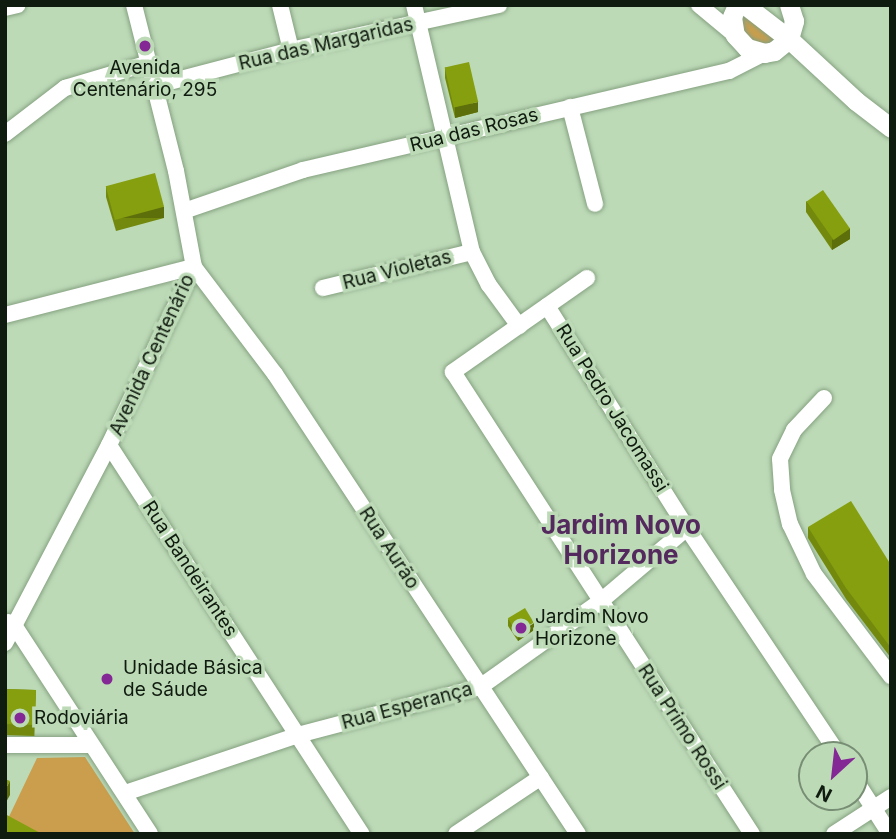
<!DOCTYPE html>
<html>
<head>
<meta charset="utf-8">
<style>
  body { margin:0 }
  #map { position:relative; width:896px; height:839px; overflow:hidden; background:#bddab7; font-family:Inter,sans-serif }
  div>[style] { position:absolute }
  .green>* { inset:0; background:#ca9e4c }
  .roads { filter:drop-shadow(0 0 2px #85a180) drop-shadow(0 0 2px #85a180) }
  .minor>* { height:16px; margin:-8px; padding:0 8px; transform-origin:8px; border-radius:8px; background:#fff }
  .major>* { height:19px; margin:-9.5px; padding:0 9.5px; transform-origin:9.5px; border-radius:9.5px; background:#fff }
  .wall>* { inset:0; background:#72890d; transform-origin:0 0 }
  .shaded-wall>* { inset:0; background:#5d6f0a; transform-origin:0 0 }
  .building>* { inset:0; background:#859f0f; transform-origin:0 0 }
  .dots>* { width:19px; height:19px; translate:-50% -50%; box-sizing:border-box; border:4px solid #bddab7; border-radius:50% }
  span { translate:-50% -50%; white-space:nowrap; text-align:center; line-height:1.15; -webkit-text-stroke:7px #bddab7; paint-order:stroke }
  .street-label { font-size:19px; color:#101b0f }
  .poi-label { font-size:19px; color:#101b0f }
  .left { translate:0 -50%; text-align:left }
  .district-label { font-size:26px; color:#54295d; font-weight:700 }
  .frame { position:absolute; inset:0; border:7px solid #101b0f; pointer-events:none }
  .north { position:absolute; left:798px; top:741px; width:70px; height:70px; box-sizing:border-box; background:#bddab7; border:2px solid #788e74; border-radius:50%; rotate:207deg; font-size:19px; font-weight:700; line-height:28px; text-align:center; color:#101b0f }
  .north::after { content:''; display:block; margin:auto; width:24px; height:32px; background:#832894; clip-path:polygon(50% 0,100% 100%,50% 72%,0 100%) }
</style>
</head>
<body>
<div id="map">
  <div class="green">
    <div style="clip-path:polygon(738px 8px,783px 43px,775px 48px,742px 40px)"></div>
    <div style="clip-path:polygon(85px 757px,135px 834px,5px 834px,5px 825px,37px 758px)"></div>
  </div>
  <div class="roads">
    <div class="minor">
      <div style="left:280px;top:5px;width:46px;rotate:76.3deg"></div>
      <div style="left:414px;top:5px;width:254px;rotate:76.8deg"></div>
      <div style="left:472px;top:252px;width:37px;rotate:63deg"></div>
      <div style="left:489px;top:285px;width:51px;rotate:53.8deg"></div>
      <div style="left:699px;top:5px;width:47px;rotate:39.8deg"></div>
      <div style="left:5px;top:8px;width:13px;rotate:-13deg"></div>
      <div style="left:154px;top:86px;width:142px;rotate:-14.7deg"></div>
      <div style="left:291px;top:50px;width:213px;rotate:-12.2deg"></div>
      <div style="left:570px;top:107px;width:100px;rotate:75.5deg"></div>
      <div style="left:5px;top:134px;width:76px;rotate:-37.5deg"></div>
      <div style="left:65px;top:88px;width:88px;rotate:-16.6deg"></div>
      <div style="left:184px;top:211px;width:126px;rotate:-19deg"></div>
      <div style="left:303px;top:170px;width:437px;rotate:-13.1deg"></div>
      <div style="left:729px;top:71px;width:39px;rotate:-27deg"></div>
      <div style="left:194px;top:267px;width:134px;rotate:52.9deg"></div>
      <div style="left:275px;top:374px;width:551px;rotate:56.63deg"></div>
      <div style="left:587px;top:278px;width:164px;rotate:145deg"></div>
      <div style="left:453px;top:372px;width:550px;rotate:57.09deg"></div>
      <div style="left:323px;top:288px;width:153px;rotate:-13.6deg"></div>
      <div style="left:547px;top:306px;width:262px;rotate:57.8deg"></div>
      <div style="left:687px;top:528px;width:273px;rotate:56.2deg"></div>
      <div style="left:5px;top:315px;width:195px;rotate:-14.3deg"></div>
      <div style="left:824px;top:398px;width:44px;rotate:133.2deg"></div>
      <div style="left:794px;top:430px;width:32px;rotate:116deg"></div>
      <div style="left:780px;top:459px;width:31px;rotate:86deg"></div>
      <div style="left:782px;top:490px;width:35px;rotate:77deg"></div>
      <div style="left:790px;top:524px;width:55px;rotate:64.4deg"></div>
      <div style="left:814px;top:574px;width:128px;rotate:53deg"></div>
      <div style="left:109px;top:445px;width:464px;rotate:57deg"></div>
      <div style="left:8px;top:622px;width:7px;rotate:27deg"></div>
      <div style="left:14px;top:625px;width:249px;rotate:56.9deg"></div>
      <div style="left:5px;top:643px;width:224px;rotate:-62.3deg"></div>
      <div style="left:109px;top:445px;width:197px;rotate:-64.5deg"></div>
      <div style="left:194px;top:267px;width:98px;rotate:-100.6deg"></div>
      <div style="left:176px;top:171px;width:171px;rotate:-104.2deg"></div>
      <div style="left:5px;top:745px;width:85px"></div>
      <div style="left:854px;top:778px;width:67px;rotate:57.3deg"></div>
      <div style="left:125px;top:793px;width:182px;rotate:-18.5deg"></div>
      <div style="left:298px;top:735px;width:188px;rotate:-14.8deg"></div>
      <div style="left:480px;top:687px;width:148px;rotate:-35.4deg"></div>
      <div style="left:601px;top:601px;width:113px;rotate:-40.3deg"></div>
      <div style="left:456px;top:834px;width:102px;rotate:-33.8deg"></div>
      <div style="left:834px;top:834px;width:68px;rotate:-33deg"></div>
    </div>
    <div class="major">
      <div style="left:737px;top:5px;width:13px;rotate:113deg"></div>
      <div style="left:732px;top:17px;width:18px;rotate:81deg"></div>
      <div style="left:735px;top:35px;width:18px;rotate:47deg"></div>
      <div style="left:747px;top:48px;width:18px;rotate:16deg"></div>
      <div style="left:764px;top:53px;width:10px;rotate:-11deg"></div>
      <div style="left:774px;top:51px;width:19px;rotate:-39deg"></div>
      <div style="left:789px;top:39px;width:19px;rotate:-74deg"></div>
      <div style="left:794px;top:21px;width:17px;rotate:-107deg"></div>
      <div style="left:745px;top:5px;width:56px;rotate:37.7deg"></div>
      <div style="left:789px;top:39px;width:91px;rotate:42.8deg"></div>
      <div style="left:856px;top:101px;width:44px;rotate:37.6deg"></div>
    </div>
  </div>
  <div class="wall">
    <div style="clip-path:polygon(445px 67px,478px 112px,455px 118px,445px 78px)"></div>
    <div style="clip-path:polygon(106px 186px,164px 218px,116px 231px,106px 197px)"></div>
    <div style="clip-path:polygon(806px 201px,850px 239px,832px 250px,806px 212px)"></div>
    <div style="clip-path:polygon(808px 527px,891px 565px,891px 658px,846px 599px,808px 538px)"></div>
    <div style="clip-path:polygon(508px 619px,534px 630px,518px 641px,508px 626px)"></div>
    <div style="left:5px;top:689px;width:31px;height:46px;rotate:2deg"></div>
  </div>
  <div class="shaded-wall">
    <div style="clip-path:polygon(478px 102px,478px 112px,455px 118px,455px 107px)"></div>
    <div style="left:164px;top:207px;width:11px;height:50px;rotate:90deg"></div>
    <div style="clip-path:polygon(850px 228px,850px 239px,832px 250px,832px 240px)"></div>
    <div style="clip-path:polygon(534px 623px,534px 630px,518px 641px,518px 634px)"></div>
    <div style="clip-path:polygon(10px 781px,10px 795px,5px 804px,5px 790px)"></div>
  </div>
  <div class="building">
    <div style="left:469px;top:62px;width:41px;height:25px;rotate:77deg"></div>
    <div style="left:155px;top:173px;width:35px;height:51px;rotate:75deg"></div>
    <div style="left:823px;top:190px;width:47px;height:20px;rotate:55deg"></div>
    <div style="clip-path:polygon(851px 501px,891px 565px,891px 648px,846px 588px,808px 527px)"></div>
    <div style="left:525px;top:608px;width:17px;height:20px;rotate:59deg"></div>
    <div style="left:5px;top:689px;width:31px;height:35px;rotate:2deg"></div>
    <div style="clip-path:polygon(5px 779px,10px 781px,5px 790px)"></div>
    <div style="clip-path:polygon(5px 814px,42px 834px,5px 834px)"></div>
  </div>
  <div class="dots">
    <div style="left:145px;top:46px;background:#832894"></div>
    <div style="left:521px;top:628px;background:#832894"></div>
    <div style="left:107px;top:679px;background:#832894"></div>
    <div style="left:20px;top:718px;background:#832894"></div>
  </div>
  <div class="street-label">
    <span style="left:326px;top:44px;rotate:-13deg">Rua das Margaridas</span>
    <span style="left:474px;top:130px;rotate:-14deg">Rua das Rosas</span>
    <span style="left:397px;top:270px;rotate:-14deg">Rua Violetas</span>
    <span style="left:152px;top:355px;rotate:-65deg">Avenida Centenário</span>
    <span style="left:612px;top:408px;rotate:58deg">Rua Pedro Jacomassi</span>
    <span style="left:389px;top:548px;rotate:57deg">Rua Aurão</span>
    <span style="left:190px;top:569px;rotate:57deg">Rua Bandeirantes</span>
    <span style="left:407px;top:706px;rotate:-15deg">Rua Esperança</span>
    <span style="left:682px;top:727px;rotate:57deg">Rua Primo Rossi</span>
  </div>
  <div class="poi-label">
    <span style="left:145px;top:79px">Avenida<br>Centenário, 295</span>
    <span class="left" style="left:535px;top:628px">Jardim Novo<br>Horizone</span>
    <span class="left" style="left:123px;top:679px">Unidade Básica<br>de Sáude</span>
    <span class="left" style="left:34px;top:718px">Rodoviária</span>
  </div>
  <div class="district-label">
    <span style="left:621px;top:540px">Jardim Novo<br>Horizone</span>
  </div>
  <div class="frame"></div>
  <div class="north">N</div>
</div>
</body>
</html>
